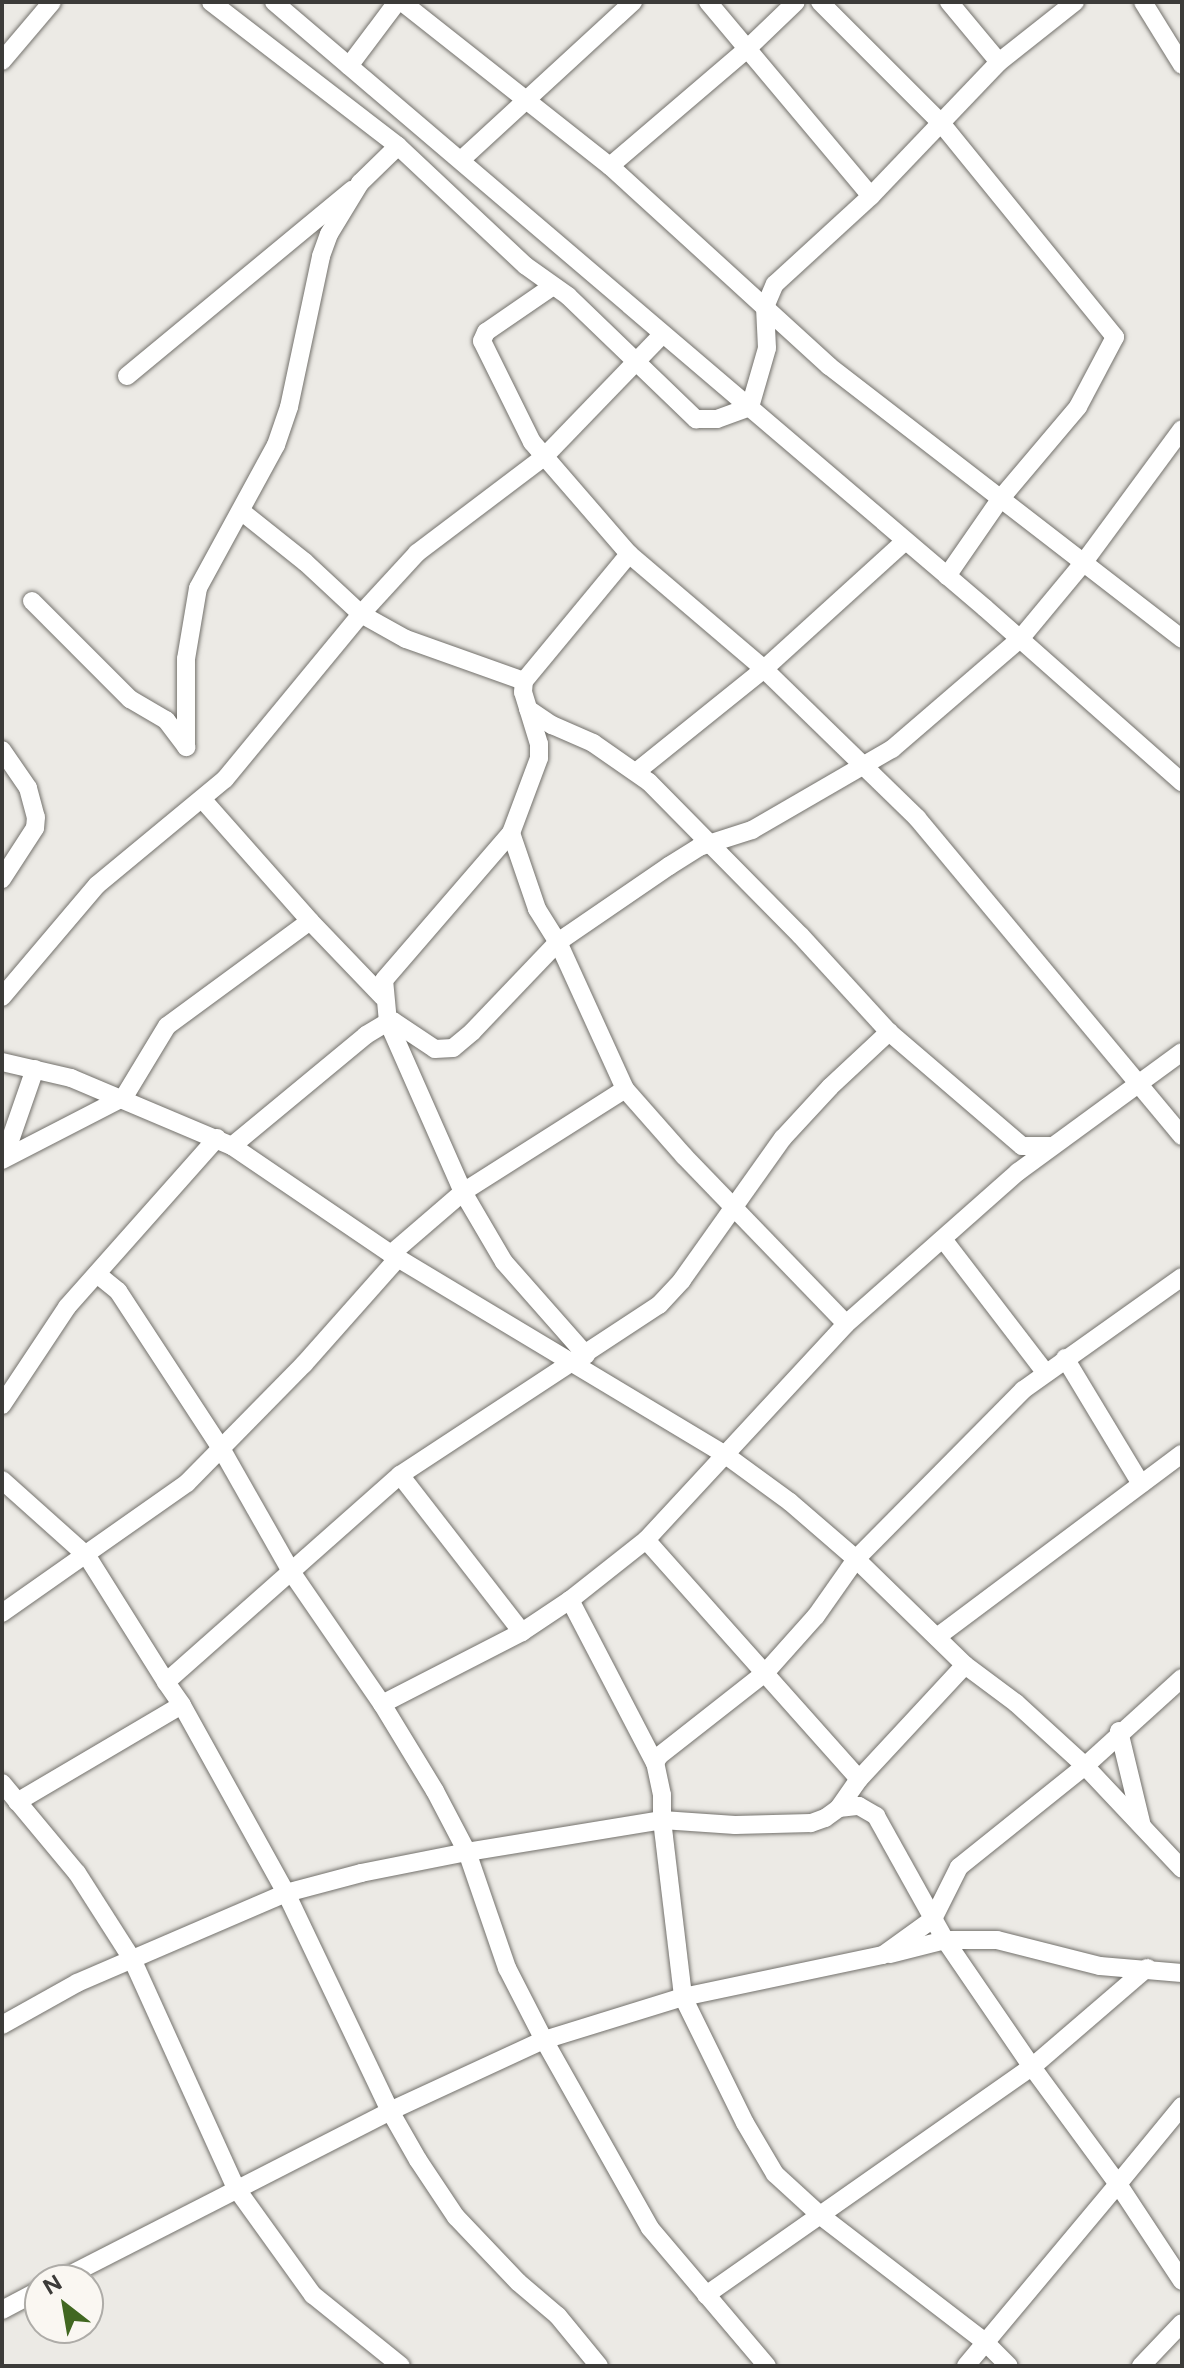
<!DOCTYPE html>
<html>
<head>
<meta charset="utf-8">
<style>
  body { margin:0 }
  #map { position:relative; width:1184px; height:2368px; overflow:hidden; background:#eceae5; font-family:Figtree,sans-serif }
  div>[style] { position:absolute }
  .roads { filter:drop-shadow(0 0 2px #73716c) drop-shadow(0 0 2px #73716c) }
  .minor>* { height:18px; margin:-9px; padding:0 9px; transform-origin:9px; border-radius:9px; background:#fff }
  span { translate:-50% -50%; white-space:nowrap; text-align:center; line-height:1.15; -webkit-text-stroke:6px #faf7f2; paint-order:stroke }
  .frame { position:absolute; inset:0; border:4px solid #3c3b39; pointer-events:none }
  .north { position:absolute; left:24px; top:2264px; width:80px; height:80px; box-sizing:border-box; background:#faf7f2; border:2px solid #aeaca8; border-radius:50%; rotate:329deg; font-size:22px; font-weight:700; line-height:32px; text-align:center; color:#3c3b39 }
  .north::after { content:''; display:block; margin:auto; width:28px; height:36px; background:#416721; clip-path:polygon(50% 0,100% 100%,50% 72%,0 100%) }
</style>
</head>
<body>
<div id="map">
  <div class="roads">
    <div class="minor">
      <div style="left:211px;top:2px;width:236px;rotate:37.6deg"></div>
      <div style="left:274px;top:2px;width:934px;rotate:40.44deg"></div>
      <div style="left:985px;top:608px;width:263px;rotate:41.5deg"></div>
      <div style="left:402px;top:2px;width:265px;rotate:38.3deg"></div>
      <div style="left:610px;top:166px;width:297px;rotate:42.4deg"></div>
      <div style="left:829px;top:366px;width:446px;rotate:37.7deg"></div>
      <div style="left:708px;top:2px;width:253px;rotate:50deg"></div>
      <div style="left:820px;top:2px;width:171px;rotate:45deg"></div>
      <div style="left:941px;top:123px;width:276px;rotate:50.9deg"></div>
      <div style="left:1115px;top:337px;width:79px;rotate:117.9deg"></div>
      <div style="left:1078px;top:407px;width:119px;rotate:130.2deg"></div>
      <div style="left:1001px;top:498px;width:95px;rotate:124.7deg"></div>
      <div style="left:949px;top:2px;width:78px;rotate:50.2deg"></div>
      <div style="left:1143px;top:2px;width:74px;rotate:58.2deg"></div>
      <div style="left:2px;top:61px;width:77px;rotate:-49.7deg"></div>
      <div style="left:349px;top:66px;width:80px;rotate:-53.1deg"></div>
      <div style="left:461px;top:160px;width:234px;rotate:-42.6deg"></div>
      <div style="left:610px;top:166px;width:182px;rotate:-40.5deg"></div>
      <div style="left:748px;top:48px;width:66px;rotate:-43.8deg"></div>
      <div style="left:553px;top:286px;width:81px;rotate:145.5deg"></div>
      <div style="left:486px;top:332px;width:10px;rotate:114deg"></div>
      <div style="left:482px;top:341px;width:113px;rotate:63.7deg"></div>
      <div style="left:532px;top:442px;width:148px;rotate:49.1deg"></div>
      <div style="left:629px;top:554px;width:177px;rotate:40.4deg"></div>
      <div style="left:764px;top:669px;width:214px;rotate:44.2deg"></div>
      <div style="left:917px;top:818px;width:414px;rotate:50.2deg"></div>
      <div style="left:127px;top:376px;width:292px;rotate:-39.6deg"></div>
      <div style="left:241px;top:511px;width:82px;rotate:38.6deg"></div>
      <div style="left:305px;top:562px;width:76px;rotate:42.9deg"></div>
      <div style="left:361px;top:614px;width:51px;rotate:29.1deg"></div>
      <div style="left:406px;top:639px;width:125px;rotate:19.6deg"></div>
      <div style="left:32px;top:601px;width:139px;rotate:45deg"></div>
      <div style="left:130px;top:699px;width:42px;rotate:30.3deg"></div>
      <div style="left:166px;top:720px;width:34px;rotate:53deg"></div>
      <div style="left:528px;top:709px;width:29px;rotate:34deg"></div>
      <div style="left:552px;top:725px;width:45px;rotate:23.7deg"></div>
      <div style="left:593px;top:743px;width:68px;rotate:34.9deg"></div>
      <div style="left:649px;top:782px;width:216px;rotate:45.4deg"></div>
      <div style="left:801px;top:936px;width:130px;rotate:47.5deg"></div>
      <div style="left:889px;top:1032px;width:175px;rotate:40.6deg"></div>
      <div style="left:1022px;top:1146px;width:30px"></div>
      <div style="left:186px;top:747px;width:88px;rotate:-90deg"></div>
      <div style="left:186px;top:659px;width:72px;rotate:-80.4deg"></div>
      <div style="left:198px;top:588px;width:163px;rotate:-61.4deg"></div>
      <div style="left:276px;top:445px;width:40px;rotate:-71.1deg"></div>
      <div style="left:289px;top:407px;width:154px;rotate:-78deg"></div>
      <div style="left:321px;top:256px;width:23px;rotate:-70deg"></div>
      <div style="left:329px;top:234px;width:60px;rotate:-58.7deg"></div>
      <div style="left:360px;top:183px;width:53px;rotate:-44.2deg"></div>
      <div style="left:398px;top:146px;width:175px;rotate:43.2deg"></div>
      <div style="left:526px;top:266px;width:52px;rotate:35.5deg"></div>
      <div style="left:568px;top:296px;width:178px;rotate:43.9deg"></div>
      <div style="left:696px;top:419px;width:21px"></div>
      <div style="left:717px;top:419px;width:35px;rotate:-20deg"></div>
      <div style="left:750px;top:407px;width:61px;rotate:-73.9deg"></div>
      <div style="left:767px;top:348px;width:41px;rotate:-92.8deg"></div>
      <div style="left:765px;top:307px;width:25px;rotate:-67deg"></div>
      <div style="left:775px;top:284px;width:130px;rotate:-42.5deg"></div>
      <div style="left:871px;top:196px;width:185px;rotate:-46.3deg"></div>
      <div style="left:999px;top:62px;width:97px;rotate:-38.3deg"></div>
      <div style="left:2px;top:750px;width:46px;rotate:55.6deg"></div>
      <div style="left:28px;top:788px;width:30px;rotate:75deg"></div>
      <div style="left:36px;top:817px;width:11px;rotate:95deg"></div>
      <div style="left:35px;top:828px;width:61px;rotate:122.9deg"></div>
      <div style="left:636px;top:772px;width:164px;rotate:-38.8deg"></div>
      <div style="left:764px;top:669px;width:189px;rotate:-42.2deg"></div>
      <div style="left:203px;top:800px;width:162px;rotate:48.5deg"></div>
      <div style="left:511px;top:833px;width:80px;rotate:71.1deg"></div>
      <div style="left:537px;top:909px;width:39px;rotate:58deg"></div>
      <div style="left:558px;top:942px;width:162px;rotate:65.5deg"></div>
      <div style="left:625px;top:1089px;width:89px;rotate:48.6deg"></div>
      <div style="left:684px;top:1156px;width:233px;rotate:46deg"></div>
      <div style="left:2px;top:997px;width:147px;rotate:-49.7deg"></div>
      <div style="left:97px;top:885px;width:166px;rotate:-39.6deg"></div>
      <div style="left:225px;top:779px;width:214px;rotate:-50.5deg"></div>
      <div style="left:361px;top:614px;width:83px;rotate:-47.4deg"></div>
      <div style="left:417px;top:553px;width:159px;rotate:-37.1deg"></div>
      <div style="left:544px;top:457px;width:170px;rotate:-46deg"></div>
      <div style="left:2px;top:1062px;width:71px;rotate:13.1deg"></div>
      <div style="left:71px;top:1078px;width:175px;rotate:22.9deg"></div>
      <div style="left:232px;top:1146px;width:192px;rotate:34.2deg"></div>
      <div style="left:391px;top:1254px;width:392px;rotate:31deg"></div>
      <div style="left:727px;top:1456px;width:78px;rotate:36.1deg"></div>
      <div style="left:790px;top:1502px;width:87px;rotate:40.8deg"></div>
      <div style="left:856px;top:1559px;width:152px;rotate:44.2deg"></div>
      <div style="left:965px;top:1665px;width:64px;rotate:36.7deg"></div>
      <div style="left:1016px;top:1703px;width:93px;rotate:42.4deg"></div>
      <div style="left:1085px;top:1766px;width:141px;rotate:46.7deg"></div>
      <div style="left:232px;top:1146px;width:174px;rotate:-39.6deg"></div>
      <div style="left:366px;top:1035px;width:26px;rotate:-31deg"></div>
      <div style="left:388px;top:1022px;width:5px;rotate:-11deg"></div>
      <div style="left:393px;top:1021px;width:50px;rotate:33.7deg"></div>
      <div style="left:435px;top:1049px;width:18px;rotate:-3deg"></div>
      <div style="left:453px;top:1048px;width:26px;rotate:-40deg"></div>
      <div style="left:473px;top:1031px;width:123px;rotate:-46.3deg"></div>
      <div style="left:558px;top:942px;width:135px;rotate:-34.4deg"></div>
      <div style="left:669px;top:866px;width:36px;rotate:-32deg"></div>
      <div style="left:699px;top:847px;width:56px;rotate:-17.8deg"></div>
      <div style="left:752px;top:830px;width:162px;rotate:-30.1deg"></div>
      <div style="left:892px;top:749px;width:169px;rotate:-40.7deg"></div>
      <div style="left:1020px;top:639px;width:100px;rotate:-50.3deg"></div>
      <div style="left:1084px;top:562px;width:165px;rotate:-53.6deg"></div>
      <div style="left:5px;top:1155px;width:91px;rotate:-70.8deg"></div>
      <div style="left:2px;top:1160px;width:137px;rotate:-27.3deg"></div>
      <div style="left:124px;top:1097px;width:83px;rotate:-58.8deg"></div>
      <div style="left:167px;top:1026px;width:177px;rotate:-36.3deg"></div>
      <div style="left:310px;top:921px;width:105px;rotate:46.2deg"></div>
      <div style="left:943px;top:1239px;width:168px;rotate:52.5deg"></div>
      <div style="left:391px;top:1254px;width:95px;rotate:-40.7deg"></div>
      <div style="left:463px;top:1192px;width:192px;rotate:-32.4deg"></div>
      <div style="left:97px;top:1274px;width:27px;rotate:39deg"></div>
      <div style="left:118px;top:1291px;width:190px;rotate:56.8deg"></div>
      <div style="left:222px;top:1450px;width:142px;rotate:60.4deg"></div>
      <div style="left:292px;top:1573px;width:159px;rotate:55.5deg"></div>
      <div style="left:586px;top:1355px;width:124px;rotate:-131.4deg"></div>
      <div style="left:504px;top:1262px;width:81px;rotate:-120.4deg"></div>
      <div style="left:463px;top:1192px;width:186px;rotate:-113.8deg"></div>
      <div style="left:388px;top:1022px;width:42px;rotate:-95.4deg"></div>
      <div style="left:384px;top:980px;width:194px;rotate:-49.2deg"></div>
      <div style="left:511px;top:833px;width:80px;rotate:-69.5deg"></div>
      <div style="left:539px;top:758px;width:14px;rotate:-90deg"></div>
      <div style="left:539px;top:744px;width:54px;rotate:-107.1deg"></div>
      <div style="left:523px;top:692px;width:11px;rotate:-85deg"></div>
      <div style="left:524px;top:681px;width:165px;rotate:-50.4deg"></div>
      <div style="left:1065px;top:1358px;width:147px;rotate:58.9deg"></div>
      <div style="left:2px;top:1405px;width:118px;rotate:-56.4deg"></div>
      <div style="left:67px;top:1307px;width:226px;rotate:-48.4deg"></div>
      <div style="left:400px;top:1475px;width:199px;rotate:52.2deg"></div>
      <div style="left:2px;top:1480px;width:114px;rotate:41.8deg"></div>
      <div style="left:87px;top:1556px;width:149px;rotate:57.9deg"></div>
      <div style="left:570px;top:1600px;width:184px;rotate:62.5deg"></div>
      <div style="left:2px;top:1613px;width:226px;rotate:-35.1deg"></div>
      <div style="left:187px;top:1483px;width:167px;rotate:-45.5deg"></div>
      <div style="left:304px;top:1364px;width:142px;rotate:-48.4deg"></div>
      <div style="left:937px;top:1637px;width:306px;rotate:-36.8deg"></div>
      <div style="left:965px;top:1665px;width:156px;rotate:132.9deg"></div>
      <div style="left:859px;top:1779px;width:35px;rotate:125deg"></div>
      <div style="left:839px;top:1808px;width:17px;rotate:144deg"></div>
      <div style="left:825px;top:1818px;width:15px;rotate:160deg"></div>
      <div style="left:811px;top:1823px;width:76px;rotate:178.5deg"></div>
      <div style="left:735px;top:1825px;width:73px;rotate:-176.1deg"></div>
      <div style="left:662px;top:1820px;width:178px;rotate:83.2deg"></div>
      <div style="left:683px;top:1997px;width:140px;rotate:63.8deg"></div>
      <div style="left:745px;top:2123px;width:59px;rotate:59.5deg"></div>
      <div style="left:775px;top:2174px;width:62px;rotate:42.4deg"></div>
      <div style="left:821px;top:2216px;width:205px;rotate:37.5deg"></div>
      <div style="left:984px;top:2341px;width:35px;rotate:45deg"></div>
      <div style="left:1119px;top:1731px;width:98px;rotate:76.4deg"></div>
      <div style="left:859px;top:1779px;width:320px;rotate:-131.7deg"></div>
      <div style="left:646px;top:1540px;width:294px;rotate:-47.2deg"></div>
      <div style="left:846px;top:1324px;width:230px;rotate:-41.5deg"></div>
      <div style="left:1018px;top:1172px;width:203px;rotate:-36.2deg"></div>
      <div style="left:2px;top:1783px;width:117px;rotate:50.2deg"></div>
      <div style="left:77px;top:1873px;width:102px;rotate:57.4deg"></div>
      <div style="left:132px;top:1959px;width:252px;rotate:65.6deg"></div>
      <div style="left:236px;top:2188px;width:132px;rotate:54.3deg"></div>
      <div style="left:313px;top:2295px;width:113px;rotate:38.9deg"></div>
      <div style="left:17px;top:1802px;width:191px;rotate:-30.5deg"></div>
      <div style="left:839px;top:1808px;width:20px;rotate:-6deg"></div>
      <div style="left:859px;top:1806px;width:20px;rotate:30deg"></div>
      <div style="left:876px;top:1816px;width:142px;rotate:60.9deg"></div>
      <div style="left:945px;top:1940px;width:154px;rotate:55.6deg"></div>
      <div style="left:1032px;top:2067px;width:145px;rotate:53.7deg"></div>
      <div style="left:1118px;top:2184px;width:237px;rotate:129.9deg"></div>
      <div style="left:890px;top:1954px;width:57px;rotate:-14.3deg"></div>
      <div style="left:945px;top:1940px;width:52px"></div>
      <div style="left:997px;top:1940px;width:106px;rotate:14.2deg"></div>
      <div style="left:1100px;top:1966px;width:82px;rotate:4.9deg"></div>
      <div style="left:2px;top:2025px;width:86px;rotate:-29.2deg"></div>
      <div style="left:77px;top:1983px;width:228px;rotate:-23.3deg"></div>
      <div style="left:286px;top:1893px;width:78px;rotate:-14.9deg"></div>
      <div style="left:361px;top:1873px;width:108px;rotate:-11.2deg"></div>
      <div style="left:467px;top:1852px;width:69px;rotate:-117.7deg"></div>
      <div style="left:435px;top:1791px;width:102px;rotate:-121.3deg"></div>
      <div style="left:382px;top:1704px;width:157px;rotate:-27.2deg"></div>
      <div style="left:522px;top:1632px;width:58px;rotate:-33.7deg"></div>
      <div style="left:570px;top:1600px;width:97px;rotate:-38.3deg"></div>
      <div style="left:1182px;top:2106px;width:101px;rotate:129.4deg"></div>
      <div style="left:1118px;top:2184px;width:116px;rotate:56.6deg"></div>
      <div style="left:60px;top:2280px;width:371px;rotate:-27.1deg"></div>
      <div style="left:390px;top:2111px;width:170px;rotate:-24.8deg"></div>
      <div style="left:544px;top:2040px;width:81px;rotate:-117.2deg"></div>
      <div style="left:507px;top:1968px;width:123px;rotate:-109deg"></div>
      <div style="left:467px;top:1852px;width:198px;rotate:-9.3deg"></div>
      <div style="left:662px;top:1820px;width:25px;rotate:-90deg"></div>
      <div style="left:662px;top:1795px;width:33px;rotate:-102deg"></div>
      <div style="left:655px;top:1763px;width:8px;rotate:-60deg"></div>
      <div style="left:659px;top:1756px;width:135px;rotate:-38.1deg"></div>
      <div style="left:765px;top:1673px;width:76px;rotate:-48.2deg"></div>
      <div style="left:816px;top:1616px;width:70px;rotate:-54.9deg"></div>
      <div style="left:856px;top:1559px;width:238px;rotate:-45.3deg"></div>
      <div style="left:1023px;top:1390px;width:195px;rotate:-35.4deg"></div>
      <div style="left:706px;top:2295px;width:398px;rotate:-35deg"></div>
      <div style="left:1032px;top:2067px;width:152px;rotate:-40.7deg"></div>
      <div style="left:2px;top:2310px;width:43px;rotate:-27.8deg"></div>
      <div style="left:599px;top:2366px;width:65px;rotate:-129.4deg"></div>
      <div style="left:558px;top:2316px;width:52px;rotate:-139.6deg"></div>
      <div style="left:518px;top:2282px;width:90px;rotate:-133.6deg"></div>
      <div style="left:456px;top:2217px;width:69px;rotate:-123.7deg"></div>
      <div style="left:418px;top:2160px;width:56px;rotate:-119.7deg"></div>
      <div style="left:390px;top:2111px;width:242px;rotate:-115.5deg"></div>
      <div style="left:286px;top:1893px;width:215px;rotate:-119deg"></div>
      <div style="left:182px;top:1705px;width:28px;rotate:-125deg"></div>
      <div style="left:166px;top:1682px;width:312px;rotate:-41.5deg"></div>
      <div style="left:400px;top:1475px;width:310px;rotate:-33.3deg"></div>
      <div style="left:659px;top:1305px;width:34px;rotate:-47deg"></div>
      <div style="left:682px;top:1280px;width:174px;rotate:-54.6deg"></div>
      <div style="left:783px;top:1138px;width:69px;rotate:-47.3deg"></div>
      <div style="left:830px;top:1087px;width:81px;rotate:-43deg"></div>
      <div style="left:767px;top:2366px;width:181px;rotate:-130.3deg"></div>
      <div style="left:650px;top:2228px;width:216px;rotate:-119.4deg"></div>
      <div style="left:544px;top:2040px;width:145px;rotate:-17.2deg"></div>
      <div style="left:683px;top:1997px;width:204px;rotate:-11.9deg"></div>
      <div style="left:883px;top:1955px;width:62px;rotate:-35.8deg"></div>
      <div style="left:933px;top:1919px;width:58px;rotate:-63.4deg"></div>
      <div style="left:959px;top:1867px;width:161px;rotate:-38.7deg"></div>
      <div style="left:1085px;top:1766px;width:131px;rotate:-42.2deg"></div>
      <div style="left:1141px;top:2366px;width:59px;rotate:-46.4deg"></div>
    </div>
  </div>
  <div class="frame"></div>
  <div class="north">N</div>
</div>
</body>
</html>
